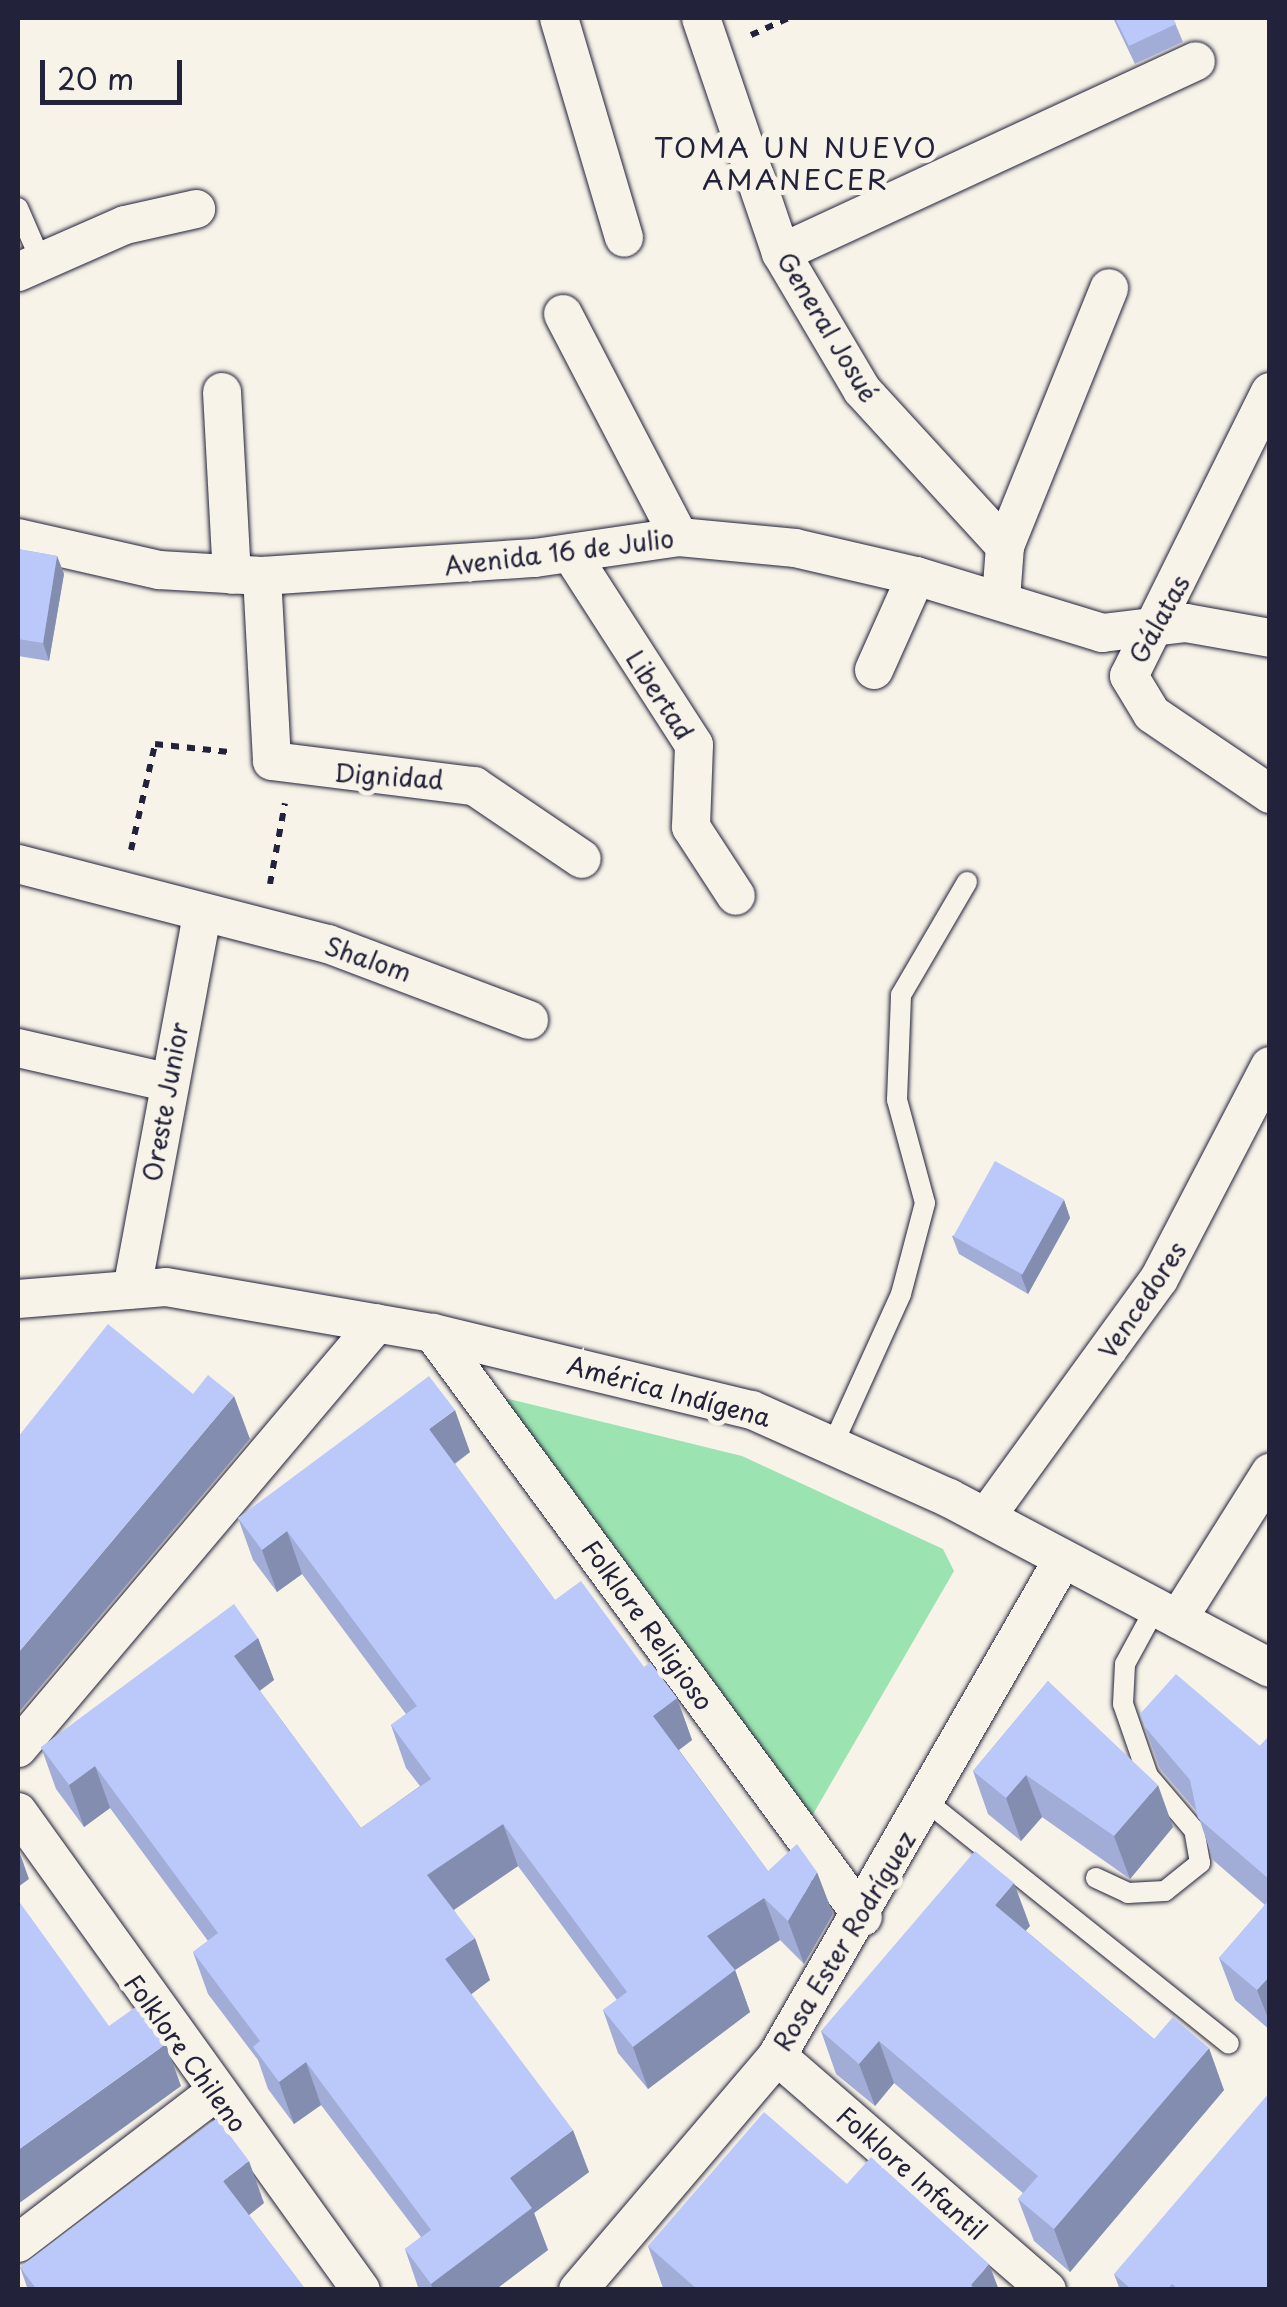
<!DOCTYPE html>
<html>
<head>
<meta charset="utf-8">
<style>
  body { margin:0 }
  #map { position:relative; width:1287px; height:2307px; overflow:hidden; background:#f7f3e8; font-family:"Playpen Sans",sans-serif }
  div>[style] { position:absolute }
  .green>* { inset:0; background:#9be3b1 }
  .path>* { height:6px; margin-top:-3px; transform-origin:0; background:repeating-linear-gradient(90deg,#22223b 0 8px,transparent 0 16px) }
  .roads { filter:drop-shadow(0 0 2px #22223b) drop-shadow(0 0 2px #22223b) }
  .lane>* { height:20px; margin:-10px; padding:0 10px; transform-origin:10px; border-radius:10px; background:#f7f3e8 }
  .street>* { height:38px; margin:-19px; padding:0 19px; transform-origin:19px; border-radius:19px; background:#f7f3e8 }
  .wall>* { inset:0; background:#a1add7 }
  .shaded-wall>* { inset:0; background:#838daf }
  .building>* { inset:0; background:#bbc9fa; transform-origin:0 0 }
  span { translate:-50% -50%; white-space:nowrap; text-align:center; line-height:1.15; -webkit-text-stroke:10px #f7f3e8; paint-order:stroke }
  .street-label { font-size:25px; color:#22223b }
  .neighbourhood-label { font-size:28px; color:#22223b; letter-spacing:2.5px }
  .frame { position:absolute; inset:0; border:20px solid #22223b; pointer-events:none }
  .scale { position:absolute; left:40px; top:60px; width:142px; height:45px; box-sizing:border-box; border:5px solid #22223b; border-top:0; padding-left:12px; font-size:30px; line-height:35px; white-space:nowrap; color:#22223b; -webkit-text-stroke:8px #f7f3e8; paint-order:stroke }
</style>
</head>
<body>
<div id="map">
  <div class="green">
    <div style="clip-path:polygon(484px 1393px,742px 1456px,943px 1549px,954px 1571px,805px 1828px)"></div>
  </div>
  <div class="path">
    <div style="left:751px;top:35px;width:42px;rotate:-24.1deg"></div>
    <div style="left:131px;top:850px;width:109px;rotate:-77.2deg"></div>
    <div style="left:155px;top:744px;width:74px;rotate:6.2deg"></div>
    <div style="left:270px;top:884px;width:82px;rotate:-79.5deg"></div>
  </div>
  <div class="roads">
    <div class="lane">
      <div style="left:18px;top:208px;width:58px;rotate:66.5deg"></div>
      <div style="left:834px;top:1442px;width:162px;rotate:-65.6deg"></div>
      <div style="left:901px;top:1294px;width:94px;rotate:-75.2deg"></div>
      <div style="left:925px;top:1203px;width:107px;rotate:-105.2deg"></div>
      <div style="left:897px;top:1100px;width:105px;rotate:-87.8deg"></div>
      <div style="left:901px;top:995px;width:131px;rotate:-59.7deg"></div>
      <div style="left:926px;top:1801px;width:388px;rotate:38.7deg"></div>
      <div style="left:1096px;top:1878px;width:35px;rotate:25deg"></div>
      <div style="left:1128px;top:1893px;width:37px;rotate:-3deg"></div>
      <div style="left:1165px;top:1891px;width:45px;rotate:-38.7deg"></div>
      <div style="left:1200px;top:1863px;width:34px;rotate:-100deg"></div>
      <div style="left:1194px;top:1830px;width:71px;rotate:-130.4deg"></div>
      <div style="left:1148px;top:1776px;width:76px;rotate:-109.1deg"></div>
      <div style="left:1123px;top:1704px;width:40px;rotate:-87.1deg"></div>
      <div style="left:1125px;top:1664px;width:65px;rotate:-61.5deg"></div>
    </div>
    <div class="street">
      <div style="left:559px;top:18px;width:229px;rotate:73.5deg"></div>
      <div style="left:701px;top:18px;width:248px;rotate:71.2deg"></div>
      <div style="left:781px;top:253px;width:159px;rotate:59.4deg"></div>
      <div style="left:862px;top:390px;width:212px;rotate:47.5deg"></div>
      <div style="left:1005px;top:546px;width:53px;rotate:94.3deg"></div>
      <div style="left:781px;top:253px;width:457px;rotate:-24.8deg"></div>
      <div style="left:18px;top:272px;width:117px;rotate:-23.7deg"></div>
      <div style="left:125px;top:225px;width:73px;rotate:-12.7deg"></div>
      <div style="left:563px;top:314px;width:251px;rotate:62.5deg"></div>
      <div style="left:222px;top:392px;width:183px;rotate:86.9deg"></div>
      <div style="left:1270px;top:392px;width:317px;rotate:116.4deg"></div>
      <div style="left:1129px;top:676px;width:44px;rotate:58.8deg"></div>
      <div style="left:1152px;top:714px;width:143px;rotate:34.1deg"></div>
      <div style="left:18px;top:538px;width:145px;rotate:12.8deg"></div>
      <div style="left:159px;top:570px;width:103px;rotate:3.3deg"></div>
      <div style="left:262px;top:576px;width:274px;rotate:-3.8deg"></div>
      <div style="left:535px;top:558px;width:146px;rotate:-8.3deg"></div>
      <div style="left:679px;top:537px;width:117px;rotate:5.4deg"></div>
      <div style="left:795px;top:548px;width:124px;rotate:13deg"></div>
      <div style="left:916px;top:576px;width:195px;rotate:17deg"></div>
      <div style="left:1102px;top:633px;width:85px;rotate:-6.8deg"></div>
      <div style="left:1186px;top:623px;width:85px;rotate:10.1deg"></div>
      <div style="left:1005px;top:546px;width:278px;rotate:-68deg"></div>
      <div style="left:571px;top:554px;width:227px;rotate:57.2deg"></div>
      <div style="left:694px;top:745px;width:82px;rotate:92.1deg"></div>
      <div style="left:691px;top:827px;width:82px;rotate:56.9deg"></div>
      <div style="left:262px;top:576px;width:185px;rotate:86.9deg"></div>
      <div style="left:272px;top:761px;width:204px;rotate:7.1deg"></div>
      <div style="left:474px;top:786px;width:130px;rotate:34.1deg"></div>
      <div style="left:874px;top:670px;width:103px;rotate:-65.9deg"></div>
      <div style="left:18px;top:864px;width:320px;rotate:14.5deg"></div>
      <div style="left:328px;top:944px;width:215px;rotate:20.7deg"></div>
      <div style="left:18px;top:1048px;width:153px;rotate:12.9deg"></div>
      <div style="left:132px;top:1289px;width:380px;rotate:-79.4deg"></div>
      <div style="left:18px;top:1299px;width:148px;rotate:-4.6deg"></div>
      <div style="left:166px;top:1287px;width:271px;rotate:9.8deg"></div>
      <div style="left:433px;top:1333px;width:328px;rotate:13.6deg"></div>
      <div style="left:752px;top:1410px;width:216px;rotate:24.1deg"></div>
      <div style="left:949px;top:1498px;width:363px;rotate:27.9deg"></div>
      <div style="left:433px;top:1333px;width:725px;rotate:53.64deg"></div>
      <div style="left:986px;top:1517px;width:294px;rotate:-54deg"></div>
      <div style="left:1159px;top:1279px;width:240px;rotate:-62.5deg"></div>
      <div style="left:1178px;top:1619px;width:173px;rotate:-57.8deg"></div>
      <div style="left:18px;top:1748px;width:556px;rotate:-49.81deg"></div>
      <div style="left:18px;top:1812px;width:588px;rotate:54.34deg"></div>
      <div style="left:777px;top:2056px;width:357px;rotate:40.9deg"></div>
      <div style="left:18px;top:2243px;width:245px;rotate:-37.4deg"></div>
      <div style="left:578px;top:2290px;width:307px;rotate:-49.6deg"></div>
      <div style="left:777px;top:2056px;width:573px;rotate:-60.08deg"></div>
    </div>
  </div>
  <div class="wall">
    <div style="clip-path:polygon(1113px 18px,1173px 18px,1183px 42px,1135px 64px)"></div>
    <div style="clip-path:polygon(18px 549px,57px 556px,64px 574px,49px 661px,18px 656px)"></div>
    <div style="clip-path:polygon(1064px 1200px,1070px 1218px,1028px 1294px,959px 1254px,952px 1236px)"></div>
    <div style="clip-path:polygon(470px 1452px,455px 1464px,555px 1600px,644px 1667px,677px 1698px,692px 1740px,679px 1750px,768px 1871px,833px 1914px,804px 1964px,780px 1940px,735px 1970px,750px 2012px,648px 2089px,618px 2053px,603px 2010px,617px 2000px,518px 1866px,454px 1910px,490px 1980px,471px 1994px,589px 2172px,534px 2213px,548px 2250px,495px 2290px,419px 2290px,405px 2249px,421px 2237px,321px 2105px,294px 2124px,268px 2089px,258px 2060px,208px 1994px,193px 1952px,208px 1941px,110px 1808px,84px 1827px,56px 1789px,41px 1747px,258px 1638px,274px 1680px,260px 1691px,361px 1828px,420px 1786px,406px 1768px,391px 1725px,406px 1714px,302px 1574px,277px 1592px,253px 1560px,238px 1518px)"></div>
    <div style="clip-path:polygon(1048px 1681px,1173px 1827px,1130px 1879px,1042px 1817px,1021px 1841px,988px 1814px,973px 1771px)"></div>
    <div style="clip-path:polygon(1140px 1714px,1260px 1746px,1270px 1735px,1270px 2030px,1235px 2000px,1219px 1958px,1265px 1905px,1213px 1860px,1197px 1812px,1160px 1769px)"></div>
    <div style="clip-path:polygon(1030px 1926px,1025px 1930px,1154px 2039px,1224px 2090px,1070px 2272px,1034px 2241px,1018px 2199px,1023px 2193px,894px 2083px,875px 2106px,836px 2074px,821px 2031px)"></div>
    <div style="clip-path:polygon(847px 2184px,999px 2290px,665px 2290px,663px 2288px,648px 2246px)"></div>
    <div style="clip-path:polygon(264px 2203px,249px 2215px,306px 2290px,28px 2290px,20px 2267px)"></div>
    <div style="clip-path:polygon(1114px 2274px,1270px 2290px,1120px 2290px)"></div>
  </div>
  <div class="shaded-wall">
    <div style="clip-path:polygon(57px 556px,64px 574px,49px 661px,43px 643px)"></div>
    <div style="clip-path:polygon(1064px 1200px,1070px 1218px,1028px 1294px,1021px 1275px)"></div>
    <div style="clip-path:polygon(234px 1396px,250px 1439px,20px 1711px,18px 1704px,18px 1653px)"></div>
    <div style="clip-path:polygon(455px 1410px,470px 1452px,444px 1471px,429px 1429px)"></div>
    <div style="clip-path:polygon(287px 1531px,302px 1574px,277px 1592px,262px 1550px)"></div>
    <div style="clip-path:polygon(258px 1638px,274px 1680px,249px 1698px,234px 1656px)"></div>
    <div style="clip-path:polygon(677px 1698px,692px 1740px,668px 1758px,653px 1716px)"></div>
    <div style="clip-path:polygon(95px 1766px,110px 1808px,84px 1827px,69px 1785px)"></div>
    <div style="clip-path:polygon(1026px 1775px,1042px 1817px,1021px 1841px,1006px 1798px)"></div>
    <div style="clip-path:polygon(1158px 1785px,1173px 1827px,1130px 1879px,1114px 1836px)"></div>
    <div style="clip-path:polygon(503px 1824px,518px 1866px,443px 1917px,427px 1875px)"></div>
    <div style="clip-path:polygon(18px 1848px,29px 1879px,18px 1887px)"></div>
    <div style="clip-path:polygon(817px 1872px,833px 1914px,804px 1964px,788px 1921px)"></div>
    <div style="clip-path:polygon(1014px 1883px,1030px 1926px,1011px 1947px,995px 1905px)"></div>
    <div style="clip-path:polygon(764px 1898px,780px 1940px,735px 1970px,750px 2012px,648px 2089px,633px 2047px,707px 1936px)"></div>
    <div style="clip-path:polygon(475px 1938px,490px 1980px,461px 2002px,445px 1959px)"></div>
    <div style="clip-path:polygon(1270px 1976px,1270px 2023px,1257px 1990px)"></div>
    <div style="clip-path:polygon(879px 2041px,894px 2083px,875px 2106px,859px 2064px)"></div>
    <div style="clip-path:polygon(166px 2044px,181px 2086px,18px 2204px,18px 2150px)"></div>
    <div style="clip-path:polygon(1209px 2048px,1224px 2090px,1070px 2272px,1054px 2229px)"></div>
    <div style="clip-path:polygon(306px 2062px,321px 2105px,294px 2124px,279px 2082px)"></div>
    <div style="clip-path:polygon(573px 2130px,589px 2172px,534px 2213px,548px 2250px,495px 2290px,433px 2290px,431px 2284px,510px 2178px)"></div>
    <div style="clip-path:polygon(249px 2161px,264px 2203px,239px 2223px,223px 2181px)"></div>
    <div style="clip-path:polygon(989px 2264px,999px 2290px,972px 2290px,971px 2285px)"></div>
  </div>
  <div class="building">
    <div style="clip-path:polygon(1115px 18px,1173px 18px,1176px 24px,1129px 46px)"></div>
    <div style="clip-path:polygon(18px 549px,57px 556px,43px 643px,18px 639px)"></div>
    <div style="left:995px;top:1161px;width:79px;height:86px;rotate:29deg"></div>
    <div style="clip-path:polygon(108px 1324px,193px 1394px,208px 1375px,234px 1396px,18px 1653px,18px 1437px)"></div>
    <div style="clip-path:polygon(429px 1376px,455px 1410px,429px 1429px,555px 1600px,581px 1581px,644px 1667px,650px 1662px,677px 1698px,653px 1716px,768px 1871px,797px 1844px,817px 1872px,788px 1921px,764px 1898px,707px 1936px,735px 1970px,633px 2047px,603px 2010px,627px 1992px,503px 1824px,427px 1875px,475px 1938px,445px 1959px,573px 2130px,510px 2178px,532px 2208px,431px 2284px,405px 2249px,431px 2230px,306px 2062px,279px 2082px,253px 2047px,260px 2041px,193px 1952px,218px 1933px,95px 1766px,69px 1785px,41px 1747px,234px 1604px,258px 1638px,234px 1656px,361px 1828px,431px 1779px,391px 1725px,417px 1706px,287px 1531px,262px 1550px,238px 1518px)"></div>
    <div style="clip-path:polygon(1176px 1674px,1260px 1746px,1270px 1735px,1270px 1880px,1198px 1818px,1190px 1780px,1145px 1727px,1140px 1714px)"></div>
    <div style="clip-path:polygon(1048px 1681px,1158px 1785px,1114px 1836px,1026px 1775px,1006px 1798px,973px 1771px)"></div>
    <div style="clip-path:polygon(975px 1851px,1014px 1883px,995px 1905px,1154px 2039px,1173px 2017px,1209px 2048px,1054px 2229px,1018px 2199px,1038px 2176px,879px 2041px,859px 2064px,821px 2031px)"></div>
    <div style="clip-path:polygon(1270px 1899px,1270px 1976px,1257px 1990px,1219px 1958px)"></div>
    <div style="clip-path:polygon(18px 1900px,109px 2026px,137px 2006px,166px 2044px,18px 2150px)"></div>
    <div style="clip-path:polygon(1269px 2093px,1270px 2290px,1179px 2290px,1172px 2284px,1167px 2290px,1132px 2290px,1114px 2274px)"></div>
    <div style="clip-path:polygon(764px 2112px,847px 2184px,871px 2157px,989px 2264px,971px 2285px,976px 2290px,698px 2290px,648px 2246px)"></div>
    <div style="clip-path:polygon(217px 2118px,249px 2161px,223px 2181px,306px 2290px,37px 2290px,20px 2267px)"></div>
  </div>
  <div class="street-label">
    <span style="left:828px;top:327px;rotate:59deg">General Josué</span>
    <span style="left:559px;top:552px;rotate:-7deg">Avenida 16 de Julio</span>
    <span style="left:1159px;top:619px;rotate:-61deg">Gálatas</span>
    <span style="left:660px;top:695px;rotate:57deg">Libertad</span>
    <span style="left:389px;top:776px;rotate:4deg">Dignidad</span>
    <span style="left:368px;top:959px;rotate:19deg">Shalom</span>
    <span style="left:165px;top:1102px;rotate:-80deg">Oreste Junior</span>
    <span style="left:1142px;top:1300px;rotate:-56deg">Vencedores</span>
    <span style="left:669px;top:1391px;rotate:15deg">América Indígena</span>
    <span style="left:648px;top:1625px;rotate:54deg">Folklore Religioso</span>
    <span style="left:844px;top:1941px;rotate:-59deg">Rosa Ester Rodríguez</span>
    <span style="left:186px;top:2053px;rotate:54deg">Folklore Chileno</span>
    <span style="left:912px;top:2173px;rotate:41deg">Folklore Infantil</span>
  </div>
  <div class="neighbourhood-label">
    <span style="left:796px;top:163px">TOMA UN NUEVO<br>AMANECER</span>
  </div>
  <div class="frame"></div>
  <div class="scale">20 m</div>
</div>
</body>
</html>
